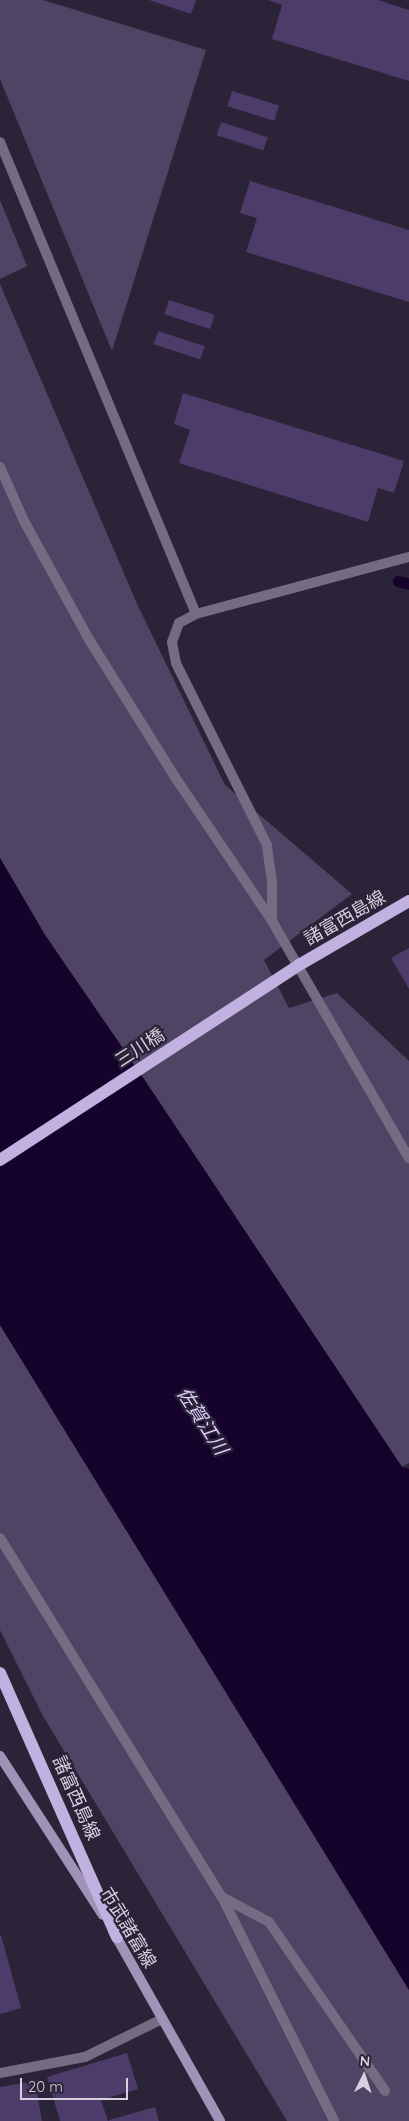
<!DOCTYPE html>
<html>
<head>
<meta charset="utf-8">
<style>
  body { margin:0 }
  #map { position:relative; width:409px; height:2121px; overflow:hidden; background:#2b2338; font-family:Quicksand,"Noto Sans JP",sans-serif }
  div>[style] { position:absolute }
  .green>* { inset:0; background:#4f4463 }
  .water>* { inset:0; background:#16032c }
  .stream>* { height:11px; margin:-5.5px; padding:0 5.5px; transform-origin:5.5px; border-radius:5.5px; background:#16032c }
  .building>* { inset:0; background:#4d3b6a; transform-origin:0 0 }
  .service>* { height:10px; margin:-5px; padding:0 5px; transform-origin:5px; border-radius:5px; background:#746c83 }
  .minor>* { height:10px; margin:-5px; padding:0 5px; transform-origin:5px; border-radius:5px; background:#746c83 }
  .secondary>* { height:10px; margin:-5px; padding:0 5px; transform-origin:5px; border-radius:5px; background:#9f93b7 }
  .primary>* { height:12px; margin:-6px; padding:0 6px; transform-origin:6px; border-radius:6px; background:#c1b1e0 }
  span { translate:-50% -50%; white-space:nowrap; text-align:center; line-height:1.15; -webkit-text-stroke:4.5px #2b2338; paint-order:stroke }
  .street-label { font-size:18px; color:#d6d1e0 }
  .water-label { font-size:19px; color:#dfcffe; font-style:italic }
  .north { position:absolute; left:339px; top:2051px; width:50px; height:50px; -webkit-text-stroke:4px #2b2338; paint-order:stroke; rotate:4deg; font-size:14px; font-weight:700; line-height:20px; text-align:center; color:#d6d1e0 }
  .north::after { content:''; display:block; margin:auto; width:18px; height:22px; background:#d6d1e0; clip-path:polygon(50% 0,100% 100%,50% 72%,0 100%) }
  .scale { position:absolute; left:20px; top:2078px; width:108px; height:22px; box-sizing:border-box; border:2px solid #d6d1e0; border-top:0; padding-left:6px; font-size:15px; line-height:18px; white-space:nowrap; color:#d6d1e0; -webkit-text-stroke:4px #2b2338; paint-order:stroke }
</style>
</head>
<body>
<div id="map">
  <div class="green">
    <div style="clip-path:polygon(0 0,43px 0,206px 50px,112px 351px,0 79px)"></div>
    <div style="clip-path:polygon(0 200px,27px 266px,0 279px)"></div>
    <div style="clip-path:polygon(0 284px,138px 606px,225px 785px,352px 894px,264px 960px,289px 1008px,337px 993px,409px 1061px,409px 1463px,402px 1467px,146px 1082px,45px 935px,0 858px)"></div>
    <div style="clip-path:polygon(0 1325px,409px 1990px,409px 2121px,287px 2121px,43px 1716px,0 1630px)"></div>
  </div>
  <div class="water">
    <div style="clip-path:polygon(0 858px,45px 935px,146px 1082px,402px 1467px,409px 1469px,409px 1990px,0 1325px)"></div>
  </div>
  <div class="stream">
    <div style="left:398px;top:581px;width:11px;rotate:15deg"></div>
  </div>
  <div class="building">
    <div style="clip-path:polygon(149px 0,196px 0,191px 14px)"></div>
    <div style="clip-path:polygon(268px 0,378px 0,409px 10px,409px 81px,272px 39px,282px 5px)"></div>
    <div style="left:232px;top:91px;width:49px;height:16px;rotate:17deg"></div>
    <div style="left:221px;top:122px;width:49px;height:14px;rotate:18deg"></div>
    <div style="clip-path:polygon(250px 181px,409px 230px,409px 302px,246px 252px,257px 218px,240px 213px)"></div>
    <div style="left:169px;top:300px;width:48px;height:15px;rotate:18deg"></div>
    <div style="left:158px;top:331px;width:49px;height:14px;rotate:18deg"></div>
    <div style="clip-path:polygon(183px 393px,404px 461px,394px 493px,378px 488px,368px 522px,179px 463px,190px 430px,174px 424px)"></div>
    <div style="clip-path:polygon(409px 948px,409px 989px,391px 958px)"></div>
    <div style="clip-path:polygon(1px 1935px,21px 2008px,0 2014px,0 1936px)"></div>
    <div style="clip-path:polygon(127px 2053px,138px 2089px,101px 2100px,108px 2121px,60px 2121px,47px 2077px)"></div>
    <div style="clip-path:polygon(35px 2081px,42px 2121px,0 2121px,0 2087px)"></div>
    <div style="clip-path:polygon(155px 2107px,159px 2121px,109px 2121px,109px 2120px)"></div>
  </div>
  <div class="service">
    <div style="left:0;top:1538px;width:422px;rotate:58.3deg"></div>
    <div style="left:222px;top:1897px;width:250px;rotate:63.4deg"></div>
    <div style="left:222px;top:1897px;width:53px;rotate:28deg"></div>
    <div style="left:269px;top:1922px;width:205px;rotate:55.5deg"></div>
  </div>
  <div class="minor">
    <div style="left:0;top:142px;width:511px;rotate:67.45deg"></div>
    <div style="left:0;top:467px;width:59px;rotate:66deg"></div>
    <div style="left:24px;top:521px;width:137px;rotate:61.2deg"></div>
    <div style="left:90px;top:641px;width:160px;rotate:58deg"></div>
    <div style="left:175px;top:777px;width:174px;rotate:56deg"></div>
    <div style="left:272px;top:921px;width:274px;rotate:60deg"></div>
    <div style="left:272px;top:921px;width:39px;rotate:-90deg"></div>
    <div style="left:272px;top:882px;width:37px;rotate:-98deg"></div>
    <div style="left:267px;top:845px;width:203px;rotate:-116.6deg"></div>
    <div style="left:176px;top:663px;width:21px;rotate:-101deg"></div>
    <div style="left:172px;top:642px;width:20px;rotate:-70deg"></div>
    <div style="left:179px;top:623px;width:19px;rotate:-28deg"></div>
    <div style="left:196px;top:614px;width:220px;rotate:-15deg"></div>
    <div style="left:0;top:2073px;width:86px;rotate:-10.7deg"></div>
    <div style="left:85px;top:2057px;width:86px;rotate:-26.3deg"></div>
  </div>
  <div class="secondary">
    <div style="left:0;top:1756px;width:189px;rotate:57.1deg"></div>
    <div style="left:113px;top:1931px;width:218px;rotate:60.6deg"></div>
  </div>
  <div class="primary">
    <div style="left:0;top:1160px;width:357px;rotate:-33.1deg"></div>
    <div style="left:299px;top:965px;width:127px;rotate:-30.2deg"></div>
    <div style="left:0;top:1673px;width:289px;rotate:66.1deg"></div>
  </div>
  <div class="street-label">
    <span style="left:345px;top:918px;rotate:-30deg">諸富西島線</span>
    <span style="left:140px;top:1048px;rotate:-33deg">三川橋</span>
    <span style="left:76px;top:1798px;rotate:66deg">諸富西島線</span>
    <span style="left:128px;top:1928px;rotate:59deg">市武諸富線</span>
  </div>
  <div class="water-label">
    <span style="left:202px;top:1421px;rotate:57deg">佐賀江川</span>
  </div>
  <div class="north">N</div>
  <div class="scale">20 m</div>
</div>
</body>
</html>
